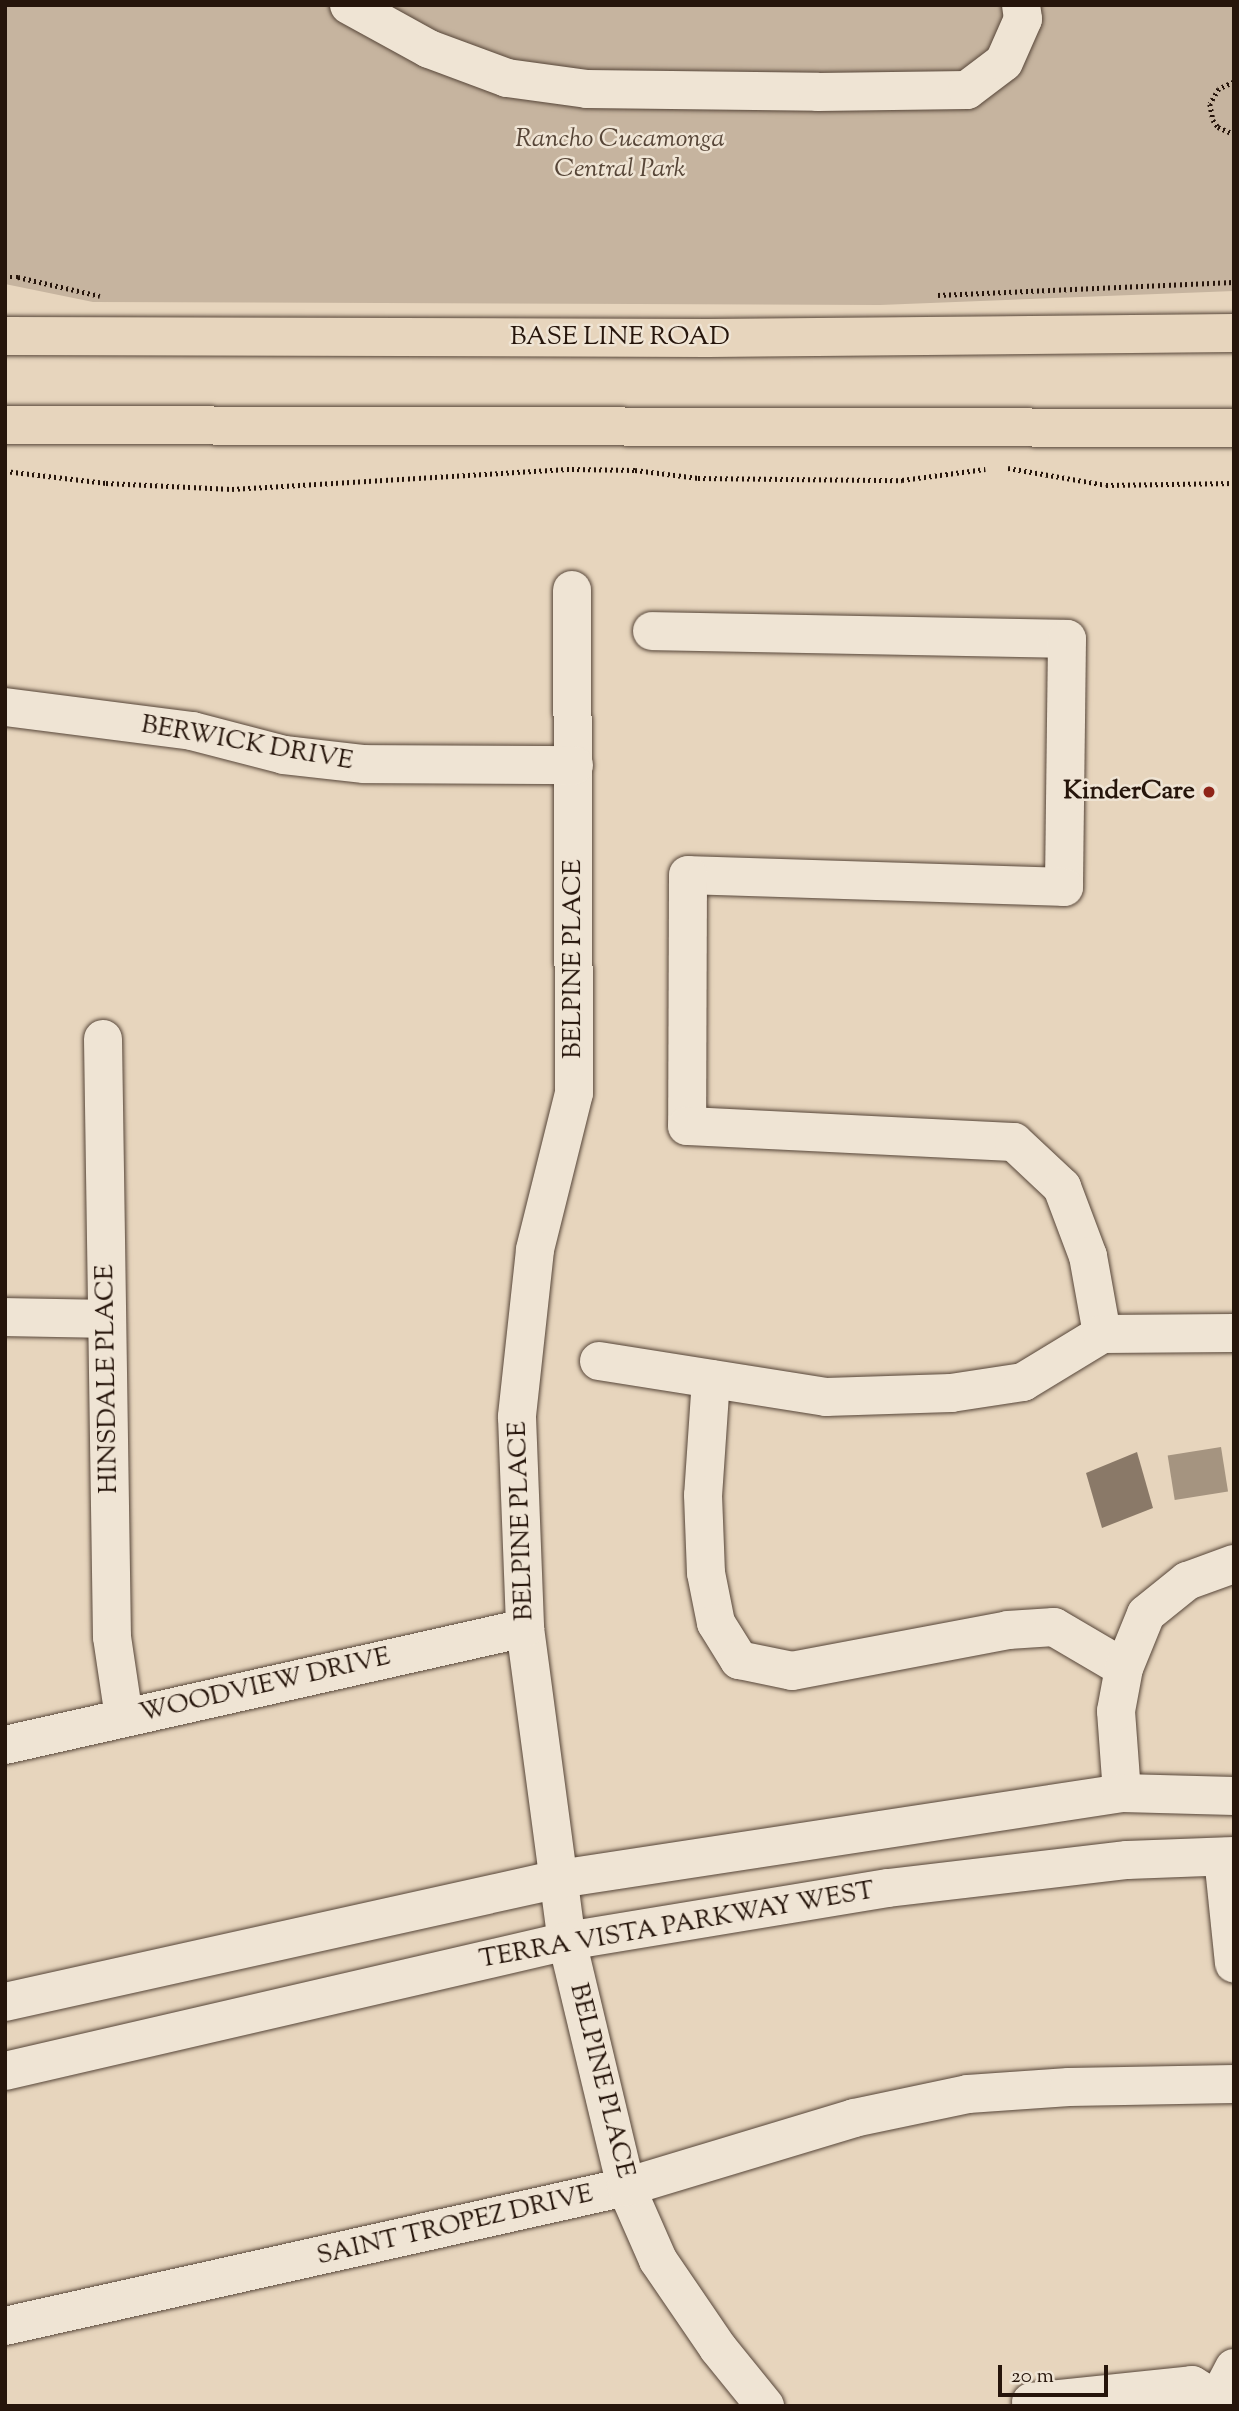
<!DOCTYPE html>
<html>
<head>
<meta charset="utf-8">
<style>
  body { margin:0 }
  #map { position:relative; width:1239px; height:2411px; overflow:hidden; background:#e7d5bd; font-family:"Sorts Mill Goudy",serif }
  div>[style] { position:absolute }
  .green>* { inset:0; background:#c6b49f }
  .water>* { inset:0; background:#a59480; transform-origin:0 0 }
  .building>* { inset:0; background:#8a7968 }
  .path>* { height:4.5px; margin-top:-2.25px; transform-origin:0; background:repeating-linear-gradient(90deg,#26150b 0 2px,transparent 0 5.5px) }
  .roads { filter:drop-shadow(0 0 2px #564538) drop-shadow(0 0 2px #564538) }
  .minor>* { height:38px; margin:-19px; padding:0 19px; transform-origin:19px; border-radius:19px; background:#efe4d4 }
  .major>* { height:38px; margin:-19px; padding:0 19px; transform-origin:19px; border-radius:19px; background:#e7d5bd }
  .dots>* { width:19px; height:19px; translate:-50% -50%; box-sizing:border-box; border:4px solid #efe4d4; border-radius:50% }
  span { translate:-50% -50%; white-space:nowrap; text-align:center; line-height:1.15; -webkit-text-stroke:5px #efe4d4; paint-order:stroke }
  .park-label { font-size:26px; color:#564537; font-style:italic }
  .street-label { font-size:26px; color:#26150b }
  .poi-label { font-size:26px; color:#26150b; font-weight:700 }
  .right { translate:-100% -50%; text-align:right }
  .frame { position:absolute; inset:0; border:7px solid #26150b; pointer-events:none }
  .scale { position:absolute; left:998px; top:2365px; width:110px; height:32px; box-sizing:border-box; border:4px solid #26150b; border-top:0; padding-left:9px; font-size:21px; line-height:24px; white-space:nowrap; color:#26150b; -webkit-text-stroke:5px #efe4d4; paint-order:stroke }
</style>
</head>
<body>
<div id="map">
  <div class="green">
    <div style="clip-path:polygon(5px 5px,1234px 5px,1234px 291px,880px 305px,93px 302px,5px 284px)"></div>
  </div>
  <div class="water">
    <div style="left:1221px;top:1447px;width:45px;height:54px;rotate:81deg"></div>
  </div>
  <div class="building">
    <div style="clip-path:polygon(1137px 1452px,1153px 1508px,1102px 1528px,1086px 1473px)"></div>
  </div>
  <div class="path">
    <div style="left:1234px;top:82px;width:17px;rotate:155deg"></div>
    <div style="left:1219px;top:89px;width:17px;rotate:121deg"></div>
    <div style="left:1210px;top:104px;width:16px;rotate:79deg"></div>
    <div style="left:1213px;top:120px;width:9px;rotate:54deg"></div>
    <div style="left:1218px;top:127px;width:17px;rotate:24deg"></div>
    <div style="left:5px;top:277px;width:13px"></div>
    <div style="left:18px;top:277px;width:84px;rotate:13deg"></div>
    <div style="left:938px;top:295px;width:296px;rotate:-2.5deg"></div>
    <div style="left:1008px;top:468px;width:99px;rotate:9.8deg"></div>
    <div style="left:1106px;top:485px;width:128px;rotate:-0.9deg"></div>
    <div style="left:5px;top:471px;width:102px;rotate:6.8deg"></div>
    <div style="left:106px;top:483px;width:126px;rotate:2.7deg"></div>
    <div style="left:232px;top:489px;width:341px;rotate:-3.4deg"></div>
    <div style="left:572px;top:469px;width:63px;rotate:0.9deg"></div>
    <div style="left:635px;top:470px;width:64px;rotate:7.2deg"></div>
    <div style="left:698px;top:478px;width:204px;rotate:0.6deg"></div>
    <div style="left:902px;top:480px;width:84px;rotate:-7.5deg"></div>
  </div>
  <div class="roads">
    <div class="minor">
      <div style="left:349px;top:5px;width:91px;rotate:28.8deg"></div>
      <div style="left:429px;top:49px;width:83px;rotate:20.4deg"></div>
      <div style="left:507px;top:78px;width:81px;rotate:7.8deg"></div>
      <div style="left:587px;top:89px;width:231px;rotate:0.7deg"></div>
      <div style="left:818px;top:92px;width:149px;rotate:-0.8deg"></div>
      <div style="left:967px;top:90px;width:46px;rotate:-37.1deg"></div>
      <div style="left:1004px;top:62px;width:47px;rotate:-66.2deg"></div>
      <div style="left:1023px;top:19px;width:14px;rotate:-98deg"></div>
      <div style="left:572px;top:590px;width:503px;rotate:89.77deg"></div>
      <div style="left:574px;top:1093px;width:162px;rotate:104deg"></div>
      <div style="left:535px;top:1250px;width:168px;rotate:96.2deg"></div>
      <div style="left:517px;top:1417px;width:211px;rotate:87.8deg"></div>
      <div style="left:525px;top:1628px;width:316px;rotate:82.4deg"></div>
      <div style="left:567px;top:1941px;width:253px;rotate:76.5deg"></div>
      <div style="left:626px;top:2187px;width:80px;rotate:66.3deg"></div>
      <div style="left:658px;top:2260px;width:107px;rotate:55.7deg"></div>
      <div style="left:718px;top:2348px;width:75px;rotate:51deg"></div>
      <div style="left:652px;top:631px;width:415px;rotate:1.1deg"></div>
      <div style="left:1067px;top:639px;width:248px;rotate:90.7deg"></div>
      <div style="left:1064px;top:887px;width:376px;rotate:-178.2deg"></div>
      <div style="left:688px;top:875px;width:251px;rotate:90.2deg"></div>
      <div style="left:687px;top:1126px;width:327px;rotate:2.8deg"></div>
      <div style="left:1014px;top:1142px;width:66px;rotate:43.2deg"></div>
      <div style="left:1062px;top:1187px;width:74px;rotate:69.4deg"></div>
      <div style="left:1088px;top:1256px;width:79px;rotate:79.8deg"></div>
      <div style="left:5px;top:707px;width:189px;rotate:7.3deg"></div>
      <div style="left:192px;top:731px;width:95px;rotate:14.6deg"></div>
      <div style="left:284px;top:755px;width:81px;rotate:6.4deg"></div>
      <div style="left:364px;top:764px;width:210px;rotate:0.3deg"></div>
      <div style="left:103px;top:1039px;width:598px;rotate:89.14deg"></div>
      <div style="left:112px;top:1637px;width:81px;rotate:81.5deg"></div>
      <div style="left:5px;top:1317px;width:101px;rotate:1.1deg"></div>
      <div style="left:599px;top:1361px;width:230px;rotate:9deg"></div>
      <div style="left:826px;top:1397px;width:125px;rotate:-1.8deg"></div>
      <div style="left:951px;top:1393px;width:73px;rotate:-8.7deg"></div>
      <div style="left:1023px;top:1382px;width:92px;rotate:-31.3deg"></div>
      <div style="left:1102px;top:1334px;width:132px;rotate:-0.4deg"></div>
      <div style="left:711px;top:1379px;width:116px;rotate:93.9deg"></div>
      <div style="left:703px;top:1495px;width:78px;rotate:87.8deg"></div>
      <div style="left:706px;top:1573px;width:51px;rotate:78.7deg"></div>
      <div style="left:716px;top:1623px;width:44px;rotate:58.1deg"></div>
      <div style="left:739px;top:1660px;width:54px;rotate:11.7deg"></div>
      <div style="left:792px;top:1671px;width:220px;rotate:-10.7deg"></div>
      <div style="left:1008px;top:1630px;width:46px;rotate:-3.7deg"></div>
      <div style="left:1054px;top:1627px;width:81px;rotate:30.4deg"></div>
      <div style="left:5px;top:1745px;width:533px;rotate:-12.68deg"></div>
      <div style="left:1122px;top:1793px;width:82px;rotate:-94.2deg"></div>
      <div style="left:1116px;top:1711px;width:44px;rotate:-79.5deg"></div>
      <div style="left:1124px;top:1668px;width:58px;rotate:-67.8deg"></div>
      <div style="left:1146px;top:1614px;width:53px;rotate:-38.8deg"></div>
      <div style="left:1187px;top:1581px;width:50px;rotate:-19.9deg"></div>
      <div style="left:1223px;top:1857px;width:107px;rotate:84.1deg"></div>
      <div style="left:5px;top:2002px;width:567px;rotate:-12.52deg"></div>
      <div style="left:559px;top:1879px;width:570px;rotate:-8.68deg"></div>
      <div style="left:1122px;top:1793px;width:112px;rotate:1.5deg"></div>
      <div style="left:5px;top:2071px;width:577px;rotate:-13.02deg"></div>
      <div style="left:567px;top:1941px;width:325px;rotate:-9.4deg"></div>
      <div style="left:888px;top:1888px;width:241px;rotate:-6.7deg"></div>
      <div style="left:1127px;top:1860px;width:107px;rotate:-2.1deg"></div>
      <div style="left:5px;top:2326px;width:636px;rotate:-12.62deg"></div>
      <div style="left:626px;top:2187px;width:238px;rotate:-16.8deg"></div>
      <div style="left:854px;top:2118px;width:116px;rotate:-11.9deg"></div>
      <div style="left:968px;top:2094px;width:101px;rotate:-4deg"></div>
      <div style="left:1069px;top:2087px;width:165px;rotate:-1deg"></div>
      <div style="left:1031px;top:2402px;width:162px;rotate:-6deg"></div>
      <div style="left:1192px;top:2385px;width:29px;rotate:31deg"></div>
      <div style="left:1214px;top:2406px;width:43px;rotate:-62.2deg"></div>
    </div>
    <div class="major">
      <div style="left:5px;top:336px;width:703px;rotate:0.16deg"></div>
      <div style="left:708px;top:338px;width:526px;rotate:-0.54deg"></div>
      <div style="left:5px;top:425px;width:1229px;rotate:0.14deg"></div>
    </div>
  </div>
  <div class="dots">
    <div style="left:1209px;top:792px;background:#8f2418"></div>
  </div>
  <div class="park-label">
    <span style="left:620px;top:155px">Rancho Cucamonga<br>Central Park</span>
  </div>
  <div class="street-label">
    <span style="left:620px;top:338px">BASE LINE ROAD</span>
    <span style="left:247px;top:744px;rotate:10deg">BERWICK DRIVE</span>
    <span style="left:574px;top:959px;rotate:-90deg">BELPINE PLACE</span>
    <span style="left:108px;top:1379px;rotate:-91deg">HINSDALE PLACE</span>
    <span style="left:522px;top:1521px;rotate:-92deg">BELPINE PLACE</span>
    <span style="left:265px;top:1686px;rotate:-13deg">WOODVIEW DRIVE</span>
    <span style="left:677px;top:1926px;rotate:-10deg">TERRA VISTA PARKWAY WEST</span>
    <span style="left:601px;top:2081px;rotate:76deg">BELPINE PLACE</span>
    <span style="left:455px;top:2226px;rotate:-13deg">SAINT TROPEZ DRIVE</span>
  </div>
  <div class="poi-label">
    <span class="right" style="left:1195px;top:792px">KinderCare</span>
  </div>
  <div class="frame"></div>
  <div class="scale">20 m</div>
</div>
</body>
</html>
